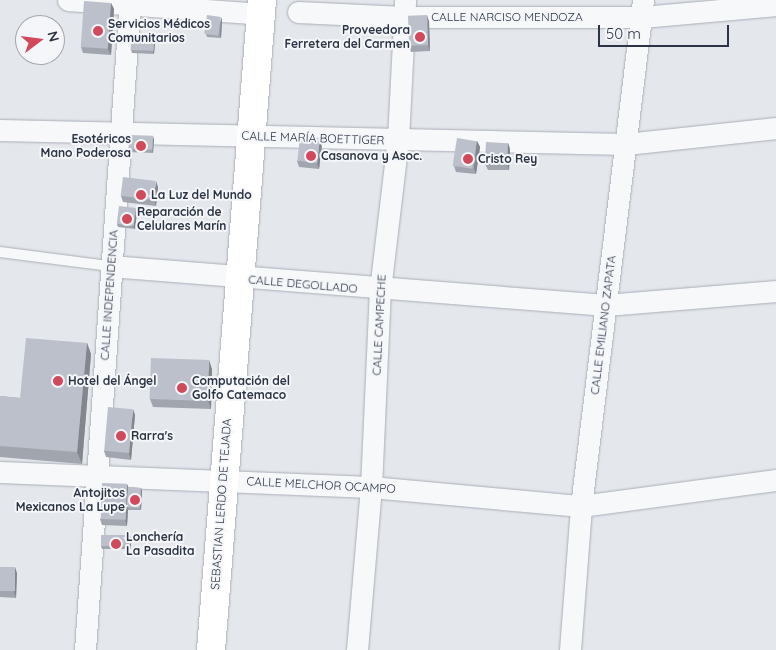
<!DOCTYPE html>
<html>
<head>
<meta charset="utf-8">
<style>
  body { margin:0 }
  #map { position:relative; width:776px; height:650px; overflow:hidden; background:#e4e7ec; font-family:Quicksand,sans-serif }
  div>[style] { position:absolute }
  .roads { filter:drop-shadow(0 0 1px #a9aeb7) drop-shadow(0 0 1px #a9aeb7) }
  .service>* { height:10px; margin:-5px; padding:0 5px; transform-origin:5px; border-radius:5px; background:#f7f8fa }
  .minor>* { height:21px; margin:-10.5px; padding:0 10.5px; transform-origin:10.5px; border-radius:10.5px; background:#f7f8fa }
  .secondary>* { height:28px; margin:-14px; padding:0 14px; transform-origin:14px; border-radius:14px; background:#fff }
  .wall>* { inset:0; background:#a1a5ae }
  .shaded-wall>* { inset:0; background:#83868d }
  .building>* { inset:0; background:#bbc0ca; transform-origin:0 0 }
  .dots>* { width:14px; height:14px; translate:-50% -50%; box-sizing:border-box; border:2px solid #f4f6f9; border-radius:50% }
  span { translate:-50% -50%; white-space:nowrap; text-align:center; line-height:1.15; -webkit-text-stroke:4px #f4f6f9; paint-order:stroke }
  .street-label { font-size:12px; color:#2b3445 }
  .poi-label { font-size:12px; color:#2b3445; font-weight:700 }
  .left { translate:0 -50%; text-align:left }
  .right { translate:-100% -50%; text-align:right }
  .north { position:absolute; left:15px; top:15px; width:50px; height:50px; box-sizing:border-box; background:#f4f6f9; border:1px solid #a4a8b1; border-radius:50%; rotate:75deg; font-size:14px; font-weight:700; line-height:20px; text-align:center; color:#2b3445 }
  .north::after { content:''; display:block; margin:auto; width:18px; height:22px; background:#d1495b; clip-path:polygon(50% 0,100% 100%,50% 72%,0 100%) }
  .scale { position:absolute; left:598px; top:25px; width:131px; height:22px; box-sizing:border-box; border:2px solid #2b3445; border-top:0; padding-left:6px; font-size:15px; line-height:18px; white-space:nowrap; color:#2b3445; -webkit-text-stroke:4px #f4f6f9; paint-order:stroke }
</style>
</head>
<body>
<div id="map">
  <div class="roads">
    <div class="service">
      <div style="left:0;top:252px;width:111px;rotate:7.3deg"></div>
    </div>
    <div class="minor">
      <div style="left:68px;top:0;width:194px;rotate:4.1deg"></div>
      <div style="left:298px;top:12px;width:106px;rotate:2.7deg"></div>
      <div style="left:404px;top:17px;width:238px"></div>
      <div style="left:642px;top:17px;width:135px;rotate:-5.1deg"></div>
      <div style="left:0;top:130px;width:626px;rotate:1.28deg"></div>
      <div style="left:626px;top:144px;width:151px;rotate:-6.1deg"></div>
      <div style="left:110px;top:266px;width:498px;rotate:4.5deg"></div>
      <div style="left:606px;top:305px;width:171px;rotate:-4.7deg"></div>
      <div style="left:0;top:472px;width:371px;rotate:2.3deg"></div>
      <div style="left:371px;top:487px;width:211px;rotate:5.2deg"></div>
      <div style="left:581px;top:506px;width:197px;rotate:-7.6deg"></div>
      <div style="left:85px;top:650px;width:652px;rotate:-86.04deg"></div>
      <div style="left:357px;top:650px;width:164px;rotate:-85.1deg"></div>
      <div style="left:371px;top:487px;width:197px;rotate:-87.4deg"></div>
      <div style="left:380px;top:290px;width:151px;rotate:-83.2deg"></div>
      <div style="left:398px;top:140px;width:140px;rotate:-87.1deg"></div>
      <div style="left:570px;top:650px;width:144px;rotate:-85.6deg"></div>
      <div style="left:581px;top:506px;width:510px;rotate:-83.01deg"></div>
    </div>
    <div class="secondary">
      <div style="left:211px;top:650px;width:652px;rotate:-85.51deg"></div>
    </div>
  </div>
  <div class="wall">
    <div style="clip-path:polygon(111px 3px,114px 9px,111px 55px,83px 53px,81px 47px)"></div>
    <div style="clip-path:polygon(222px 20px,221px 38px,207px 37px,206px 34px)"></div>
    <div style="clip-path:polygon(429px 21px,430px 51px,411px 52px,409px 46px)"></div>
    <div style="clip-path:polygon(154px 40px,155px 43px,154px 54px,132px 53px,131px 50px)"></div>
    <div style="clip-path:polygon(154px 139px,153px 153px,129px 152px,128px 149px)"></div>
    <div style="clip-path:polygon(477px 141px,480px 147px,476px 174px,456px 172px,454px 166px)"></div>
    <div style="clip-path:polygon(508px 143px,510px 149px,509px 170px,488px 170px,485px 164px)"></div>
    <div style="clip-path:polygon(322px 144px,319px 169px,299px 167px,297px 161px)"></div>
    <div style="clip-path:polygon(158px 187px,156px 206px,123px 202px,121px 196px)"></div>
    <div style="clip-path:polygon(136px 208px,137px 211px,135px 229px,118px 227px,117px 224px)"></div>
    <div style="clip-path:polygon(87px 343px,91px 354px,82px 464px,0 457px,0 396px,20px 398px)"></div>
    <div style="clip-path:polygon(212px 369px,211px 409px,153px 407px,150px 399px)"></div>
    <div style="clip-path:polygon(135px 415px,131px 460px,106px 457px,104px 451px)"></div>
    <div style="clip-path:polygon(128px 487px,141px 488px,142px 491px,141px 510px,128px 510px,127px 526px,102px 525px,100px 519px)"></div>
    <div style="clip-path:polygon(130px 535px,131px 538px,131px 549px,102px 549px,101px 546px)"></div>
    <div style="clip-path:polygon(0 567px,17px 573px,16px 598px,0 597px)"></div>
  </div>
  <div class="shaded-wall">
    <div style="clip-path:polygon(111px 3px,114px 9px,111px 55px,108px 49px)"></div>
    <div style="clip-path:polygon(427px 15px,429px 21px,430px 51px,428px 45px)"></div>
    <div style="clip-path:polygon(221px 17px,222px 20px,221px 38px,220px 35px)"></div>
    <div style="clip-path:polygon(154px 40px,155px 43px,154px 54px,153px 51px)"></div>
    <div style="clip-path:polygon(153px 136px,154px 139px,153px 153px,152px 150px)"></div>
    <div style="clip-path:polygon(320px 138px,322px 144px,319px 169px,317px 163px)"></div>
    <div style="clip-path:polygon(477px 141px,480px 147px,476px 174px,474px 168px)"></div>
    <div style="clip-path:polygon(508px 143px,510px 149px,509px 170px,507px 164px)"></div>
    <div style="clip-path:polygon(156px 181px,158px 187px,156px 206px,154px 200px)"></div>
    <div style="clip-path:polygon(136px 208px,137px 211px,135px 229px,133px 226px)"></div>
    <div style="clip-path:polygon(87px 343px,91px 354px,82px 464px,77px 452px)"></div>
    <div style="clip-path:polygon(209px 360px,212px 369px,211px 409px,208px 400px)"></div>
    <div style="clip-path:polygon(133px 409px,135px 415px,131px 460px,129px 454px)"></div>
    <div style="clip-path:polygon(127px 484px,130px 490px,127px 507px,128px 510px,127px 526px,125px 520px)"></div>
    <div style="clip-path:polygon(141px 488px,142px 491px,141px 510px,140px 507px)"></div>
    <div style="clip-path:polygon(130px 535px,131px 538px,131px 549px,130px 546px)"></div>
    <div style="clip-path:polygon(15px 567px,17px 573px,16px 598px,14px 592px)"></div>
  </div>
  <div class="building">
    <div style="left:84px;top:1px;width:27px;height:46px;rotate:4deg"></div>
    <div style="left:207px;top:15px;width:14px;height:19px;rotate:8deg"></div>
    <div style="left:427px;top:15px;width:30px;height:19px;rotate:88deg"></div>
    <div style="left:131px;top:39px;width:23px;height:11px;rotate:2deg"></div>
    <div style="left:129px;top:135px;width:24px;height:14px;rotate:2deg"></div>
    <div style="left:300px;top:136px;width:20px;height:25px;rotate:6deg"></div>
    <div style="left:457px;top:138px;width:20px;height:28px;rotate:9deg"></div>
    <div style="left:486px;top:142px;width:22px;height:22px;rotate:3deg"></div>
    <div style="left:123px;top:177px;width:33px;height:19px;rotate:7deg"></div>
    <div style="left:119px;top:206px;width:17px;height:18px;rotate:7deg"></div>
    <div style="clip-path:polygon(26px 338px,87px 343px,77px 452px,0 446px,0 396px,20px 398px)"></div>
    <div style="left:151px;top:358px;width:58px;height:41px;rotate:2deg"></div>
    <div style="left:108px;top:407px;width:25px;height:44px;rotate:5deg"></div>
    <div style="left:102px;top:483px;width:25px;height:36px;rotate:2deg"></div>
    <div style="left:128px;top:487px;width:13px;height:20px;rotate:4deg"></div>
    <div style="left:101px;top:535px;width:29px;height:11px"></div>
    <div style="left:0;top:567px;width:15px;height:24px"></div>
  </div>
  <div class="dots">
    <div style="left:98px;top:31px;background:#d1495b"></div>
    <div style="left:420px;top:37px;background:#d1495b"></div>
    <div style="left:141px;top:146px;background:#d1495b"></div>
    <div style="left:311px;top:156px;background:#d1495b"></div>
    <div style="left:468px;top:159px;background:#d1495b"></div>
    <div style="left:141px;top:195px;background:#d1495b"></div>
    <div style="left:127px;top:219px;background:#d1495b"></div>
    <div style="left:58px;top:381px;background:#d1495b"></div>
    <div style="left:182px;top:388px;background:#d1495b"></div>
    <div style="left:121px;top:436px;background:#d1495b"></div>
    <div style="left:135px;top:500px;background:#d1495b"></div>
    <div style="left:116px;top:544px;background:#d1495b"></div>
  </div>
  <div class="street-label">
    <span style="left:507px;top:17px">CALLE NARCISO MENDOZA</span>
    <span style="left:313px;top:138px;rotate:2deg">CALLE MARÍA BOETTIGER</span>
    <span style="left:303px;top:284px;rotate:5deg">CALLE DEGOLLADO</span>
    <span style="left:109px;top:295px;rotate:-86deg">CALLE INDEPENDENCIA</span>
    <span style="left:379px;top:325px;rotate:-87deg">CALLE CAMPECHE</span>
    <span style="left:603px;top:325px;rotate:-83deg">CALLE EMILIANO ZAPATA</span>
    <span style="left:321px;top:485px;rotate:3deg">CALLE MELCHOR OCAMPO</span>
    <span style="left:221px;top:504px;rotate:-86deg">SEBASTIAN LERDO DE TEJADA</span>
  </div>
  <div class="poi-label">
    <span class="left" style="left:108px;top:31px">Servicios Médicos<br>Comunitarios</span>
    <span class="right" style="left:410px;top:37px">Proveedora<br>Ferretera del Carmen</span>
    <span class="right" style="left:131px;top:146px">Esotéricos<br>Mano Poderosa</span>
    <span class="left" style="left:321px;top:156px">Casanova y Asoc.</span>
    <span class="left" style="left:478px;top:159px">Cristo Rey</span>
    <span class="left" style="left:151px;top:195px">La Luz del Mundo</span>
    <span class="left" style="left:137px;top:219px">Reparación de<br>Celulares Marín</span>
    <span class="left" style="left:68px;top:381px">Hotel del Ángel</span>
    <span class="left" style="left:192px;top:388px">Computación del<br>Golfo Catemaco</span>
    <span class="left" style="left:131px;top:436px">Rarra's</span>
    <span class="right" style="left:125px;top:500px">Antojitos<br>Mexicanos La Lupe</span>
    <span class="left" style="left:126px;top:544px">Lonchería<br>La Pasadita</span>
  </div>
  <div class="north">N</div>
  <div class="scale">50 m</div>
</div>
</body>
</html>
